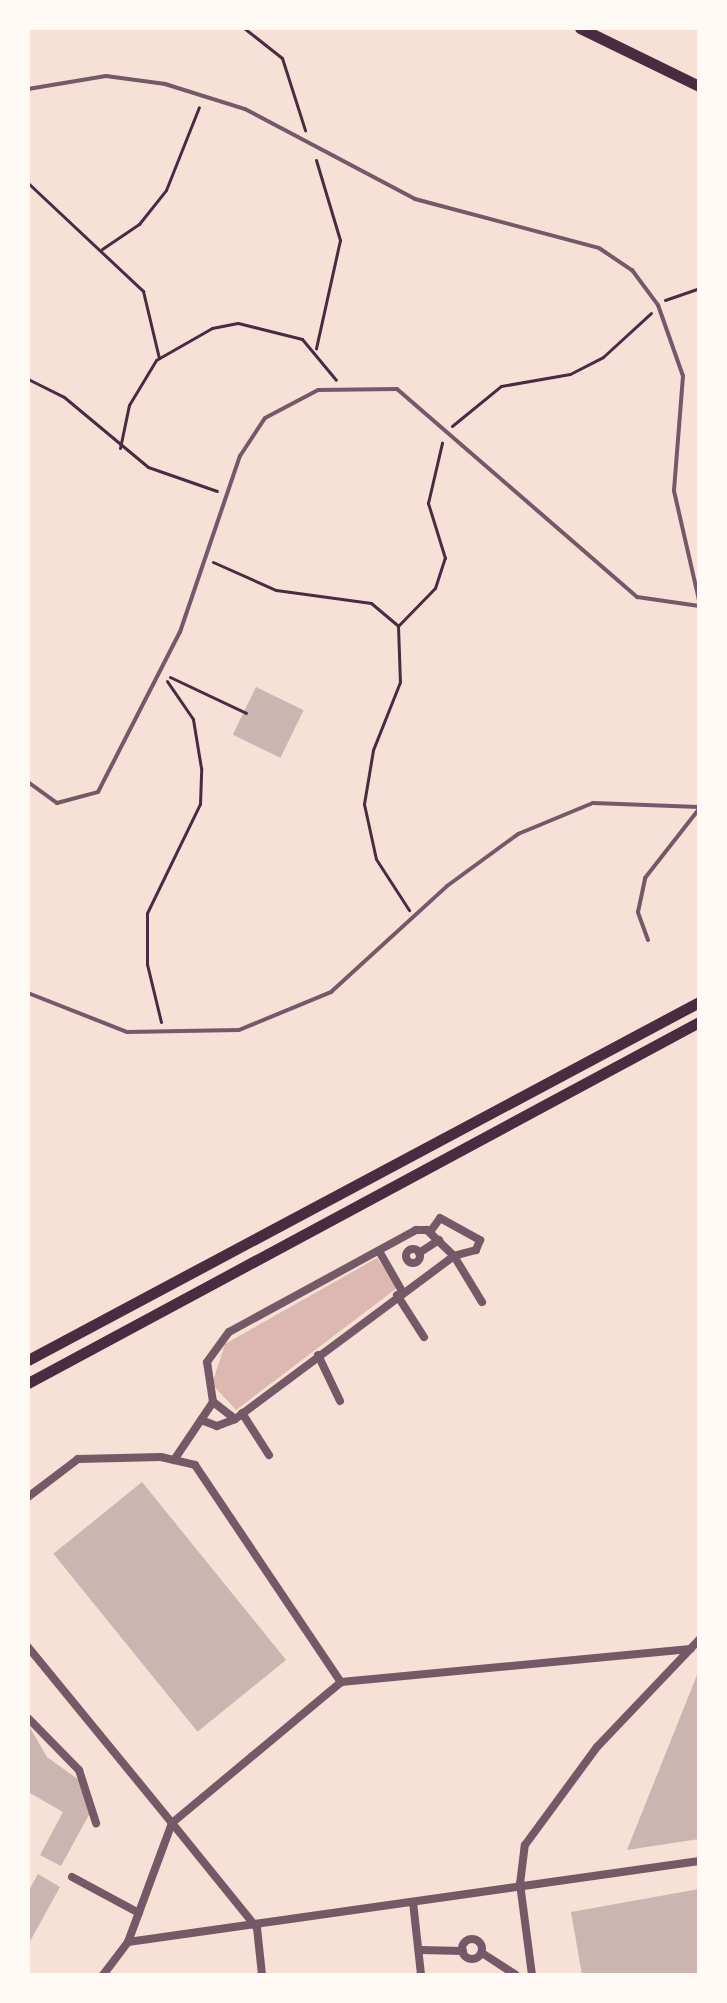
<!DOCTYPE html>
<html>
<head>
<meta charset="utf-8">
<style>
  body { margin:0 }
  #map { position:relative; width:727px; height:2003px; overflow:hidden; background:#f7e1d7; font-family:Literata,serif }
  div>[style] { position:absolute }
  .water>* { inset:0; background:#dcb8b0 }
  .building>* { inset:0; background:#ccb4b1; transform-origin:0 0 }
  .path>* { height:3px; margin:-1.5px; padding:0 1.5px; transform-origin:1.5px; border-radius:1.5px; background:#4a2c40 }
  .service>* { height:4px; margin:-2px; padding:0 2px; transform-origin:2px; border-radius:2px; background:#755966 }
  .minor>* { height:8px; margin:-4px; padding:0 4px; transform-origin:4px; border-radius:4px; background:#755966 }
  .minor>.ring { margin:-4px; padding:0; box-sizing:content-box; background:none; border:8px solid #755966; border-radius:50% }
  .secondary>* { height:11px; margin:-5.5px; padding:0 5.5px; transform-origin:5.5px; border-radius:5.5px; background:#4a2c40 }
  span { translate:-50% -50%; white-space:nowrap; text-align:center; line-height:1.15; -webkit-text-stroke:8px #fffaf5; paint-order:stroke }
  .frame { position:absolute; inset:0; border:30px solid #fffaf5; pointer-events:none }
</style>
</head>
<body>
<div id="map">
  <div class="water">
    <div style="clip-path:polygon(377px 1258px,397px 1288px,236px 1410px,212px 1384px,225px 1344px)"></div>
  </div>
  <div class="building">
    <div style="left:256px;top:687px;width:53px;height:53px;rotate:26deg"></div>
    <div style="left:142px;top:1482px;width:229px;height:114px;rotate:51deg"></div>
    <div style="clip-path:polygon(699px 1670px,699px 1839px,627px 1850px)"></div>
    <div style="clip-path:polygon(28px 1724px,47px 1757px,79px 1780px,90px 1813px,61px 1866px,40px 1855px,63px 1812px,30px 1793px)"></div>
    <div style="clip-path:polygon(38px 1874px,60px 1887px,28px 1945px,28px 1892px)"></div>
    <div style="clip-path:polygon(699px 1889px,699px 1975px,582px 1975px,571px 1912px)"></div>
  </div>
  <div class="path">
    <div style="left:244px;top:28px;width:48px;rotate:38.3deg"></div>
    <div style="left:282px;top:58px;width:76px;rotate:72.3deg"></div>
    <div style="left:316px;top:160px;width:84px;rotate:73.3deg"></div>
    <div style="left:340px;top:240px;width:111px;rotate:102.5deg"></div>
    <div style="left:28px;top:183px;width:158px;rotate:43.2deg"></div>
    <div style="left:143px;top:291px;width:69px;rotate:76.6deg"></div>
    <div style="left:102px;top:249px;width:45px;rotate:-34deg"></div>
    <div style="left:139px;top:224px;width:43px;rotate:-51.5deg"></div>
    <div style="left:166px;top:190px;width:89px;rotate:-68.3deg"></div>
    <div style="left:665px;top:300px;width:36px;rotate:-19deg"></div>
    <div style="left:28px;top:379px;width:40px;rotate:26.6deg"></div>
    <div style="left:64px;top:397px;width:109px;rotate:39.8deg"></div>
    <div style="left:148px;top:467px;width:73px;rotate:19.2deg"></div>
    <div style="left:452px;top:426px;width:63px;rotate:-39.2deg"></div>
    <div style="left:501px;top:386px;width:70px;rotate:-9.9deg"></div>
    <div style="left:570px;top:374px;width:37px;rotate:-27deg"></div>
    <div style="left:603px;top:357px;width:65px;rotate:-42.5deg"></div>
    <div style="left:120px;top:448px;width:44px;rotate:-78.2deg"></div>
    <div style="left:129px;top:405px;width:52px;rotate:-59deg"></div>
    <div style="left:156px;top:360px;width:64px;rotate:-29.7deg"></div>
    <div style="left:212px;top:328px;width:26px;rotate:-11deg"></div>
    <div style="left:238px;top:323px;width:66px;rotate:14deg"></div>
    <div style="left:302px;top:339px;width:53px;rotate:50.3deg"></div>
    <div style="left:213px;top:562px;width:69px;rotate:24deg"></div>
    <div style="left:276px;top:590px;width:96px;rotate:7.8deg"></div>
    <div style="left:371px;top:603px;width:35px;rotate:40deg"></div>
    <div style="left:398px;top:626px;width:56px;rotate:88deg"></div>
    <div style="left:400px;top:682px;width:73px;rotate:111.7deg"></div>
    <div style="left:373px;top:750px;width:55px;rotate:99.5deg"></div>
    <div style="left:364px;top:804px;width:56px;rotate:77.7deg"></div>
    <div style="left:376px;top:859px;width:61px;rotate:57.1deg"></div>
    <div style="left:398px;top:626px;width:53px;rotate:-45.8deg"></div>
    <div style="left:435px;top:588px;width:32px;rotate:-72deg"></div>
    <div style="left:445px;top:558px;width:58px;rotate:-107.2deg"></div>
    <div style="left:428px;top:503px;width:62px;rotate:-76.9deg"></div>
    <div style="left:170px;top:677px;width:84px;rotate:25.3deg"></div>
    <div style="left:699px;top:856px;width:46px;rotate:90deg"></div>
    <div style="left:161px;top:1022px;width:60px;rotate:-103.6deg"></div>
    <div style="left:147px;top:964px;width:51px;rotate:-90deg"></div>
    <div style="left:147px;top:913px;width:121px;rotate:-64.1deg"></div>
    <div style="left:200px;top:804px;width:36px;rotate:-88deg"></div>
    <div style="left:201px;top:768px;width:50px;rotate:-99.3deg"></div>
    <div style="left:193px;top:719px;width:46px;rotate:-124.4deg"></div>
  </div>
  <div class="service">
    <div style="left:28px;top:89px;width:79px;rotate:-9.5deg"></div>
    <div style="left:106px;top:76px;width:60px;rotate:7.7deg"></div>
    <div style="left:165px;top:84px;width:84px;rotate:17.4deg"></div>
    <div style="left:245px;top:109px;width:192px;rotate:27.9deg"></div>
    <div style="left:415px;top:199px;width:190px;rotate:14.9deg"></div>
    <div style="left:599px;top:248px;width:40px;rotate:34deg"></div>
    <div style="left:632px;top:270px;width:44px;rotate:53.4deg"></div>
    <div style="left:658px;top:305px;width:75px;rotate:70.6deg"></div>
    <div style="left:683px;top:376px;width:115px;rotate:94.5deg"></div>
    <div style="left:674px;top:491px;width:112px;rotate:77.1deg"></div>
    <div style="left:28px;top:782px;width:36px;rotate:36deg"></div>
    <div style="left:57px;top:803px;width:42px;rotate:-15deg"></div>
    <div style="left:98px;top:792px;width:180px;rotate:-62.9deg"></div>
    <div style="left:180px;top:632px;width:186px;rotate:-71.2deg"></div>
    <div style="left:240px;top:456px;width:45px;rotate:-56.7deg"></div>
    <div style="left:265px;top:418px;width:60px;rotate:-27.8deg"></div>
    <div style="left:318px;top:390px;width:79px;rotate:-0.7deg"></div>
    <div style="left:397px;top:389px;width:318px;rotate:40.9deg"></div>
    <div style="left:637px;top:597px;width:63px;rotate:8.3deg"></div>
    <div style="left:648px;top:940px;width:30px;rotate:-110deg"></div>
    <div style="left:638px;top:912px;width:35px;rotate:-78deg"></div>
    <div style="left:645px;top:878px;width:88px;rotate:-52deg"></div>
    <div style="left:28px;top:993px;width:106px;rotate:21.5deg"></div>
    <div style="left:127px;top:1032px;width:112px;rotate:-1deg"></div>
    <div style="left:239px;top:1030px;width:100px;rotate:-22.4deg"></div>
    <div style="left:331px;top:992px;width:157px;rotate:-42.4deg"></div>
    <div style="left:447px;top:886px;width:88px;rotate:-36.2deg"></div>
    <div style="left:518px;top:834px;width:81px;rotate:-22.5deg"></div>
    <div style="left:593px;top:803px;width:106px;rotate:2.2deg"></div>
  </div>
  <div class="minor">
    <div style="left:430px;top:1232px;width:17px;rotate:-54deg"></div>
    <div style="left:440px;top:1218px;width:46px;rotate:28.8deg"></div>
    <div style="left:480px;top:1240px;width:11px;rotate:112deg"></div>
    <div style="left:476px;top:1250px;width:23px;rotate:165deg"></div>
    <div style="left:454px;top:1256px;width:54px;rotate:58.7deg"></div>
    <div class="ring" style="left:406px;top:1249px;width:6px;height:6px"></div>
    <div style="left:379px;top:1251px;width:46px;rotate:60.1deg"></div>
    <div style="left:419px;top:1253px;width:24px;rotate:-33deg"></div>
    <div style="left:397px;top:1295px;width:50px;rotate:57.3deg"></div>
    <div style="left:318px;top:1355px;width:51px;rotate:64.4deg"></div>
    <div style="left:242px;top:1413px;width:50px;rotate:57.3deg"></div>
    <div style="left:201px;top:1420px;width:17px;rotate:21deg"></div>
    <div style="left:217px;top:1426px;width:19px;rotate:-21deg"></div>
    <div style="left:174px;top:1460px;width:70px;rotate:-56.1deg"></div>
    <div style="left:213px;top:1402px;width:40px;rotate:-98.5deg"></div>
    <div style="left:207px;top:1362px;width:37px;rotate:-54deg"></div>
    <div style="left:229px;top:1332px;width:213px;rotate:-28.6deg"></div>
    <div style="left:416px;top:1230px;width:11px"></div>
    <div style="left:427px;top:1230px;width:37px;rotate:44deg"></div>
    <div style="left:454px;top:1256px;width:273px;rotate:143.3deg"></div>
    <div style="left:235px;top:1419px;width:28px;rotate:-142deg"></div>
    <div style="left:28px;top:1497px;width:63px;rotate:-37.2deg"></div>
    <div style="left:78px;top:1459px;width:83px;rotate:-1.4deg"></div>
    <div style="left:161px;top:1457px;width:35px;rotate:13deg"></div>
    <div style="left:195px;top:1465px;width:262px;rotate:56.1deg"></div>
    <div style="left:341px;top:1682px;width:351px;rotate:-5.4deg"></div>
    <div style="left:28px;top:1647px;width:227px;rotate:50.7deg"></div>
    <div style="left:172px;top:1823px;width:220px;rotate:-39.8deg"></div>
    <div style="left:28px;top:1718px;width:73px;rotate:45.6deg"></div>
    <div style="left:79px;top:1770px;width:56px;rotate:72.2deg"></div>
    <div style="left:172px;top:1823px;width:135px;rotate:51deg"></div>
    <div style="left:257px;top:1928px;width:47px;rotate:83.9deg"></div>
    <div style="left:72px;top:1877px;width:76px;rotate:28.2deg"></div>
    <div style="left:413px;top:1902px;width:73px;rotate:83.7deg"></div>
    <div class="ring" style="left:462px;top:1939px;width:12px;height:12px"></div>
    <div style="left:128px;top:1942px;width:127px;rotate:-69.7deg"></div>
    <div style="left:420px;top:1950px;width:43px;rotate:1.3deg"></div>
    <div style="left:482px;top:1953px;width:40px;rotate:32.9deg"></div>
    <div style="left:103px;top:1975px;width:41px;rotate:-52.9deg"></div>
    <div style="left:128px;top:1942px;width:577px;rotate:-8.07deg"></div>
    <div style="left:532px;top:1975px;width:92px;rotate:-97.5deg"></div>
    <div style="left:520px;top:1884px;width:39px;rotate:-83deg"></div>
    <div style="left:525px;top:1845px;width:122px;rotate:-53.7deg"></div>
    <div style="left:597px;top:1747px;width:148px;rotate:-46.4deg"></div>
  </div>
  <div class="secondary">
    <div style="left:580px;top:28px;width:132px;rotate:26deg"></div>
    <div style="left:28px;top:1360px;width:761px;rotate:-28.08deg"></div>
    <div style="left:28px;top:1383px;width:762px;rotate:-28.28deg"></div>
  </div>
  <div class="frame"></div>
</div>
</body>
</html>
